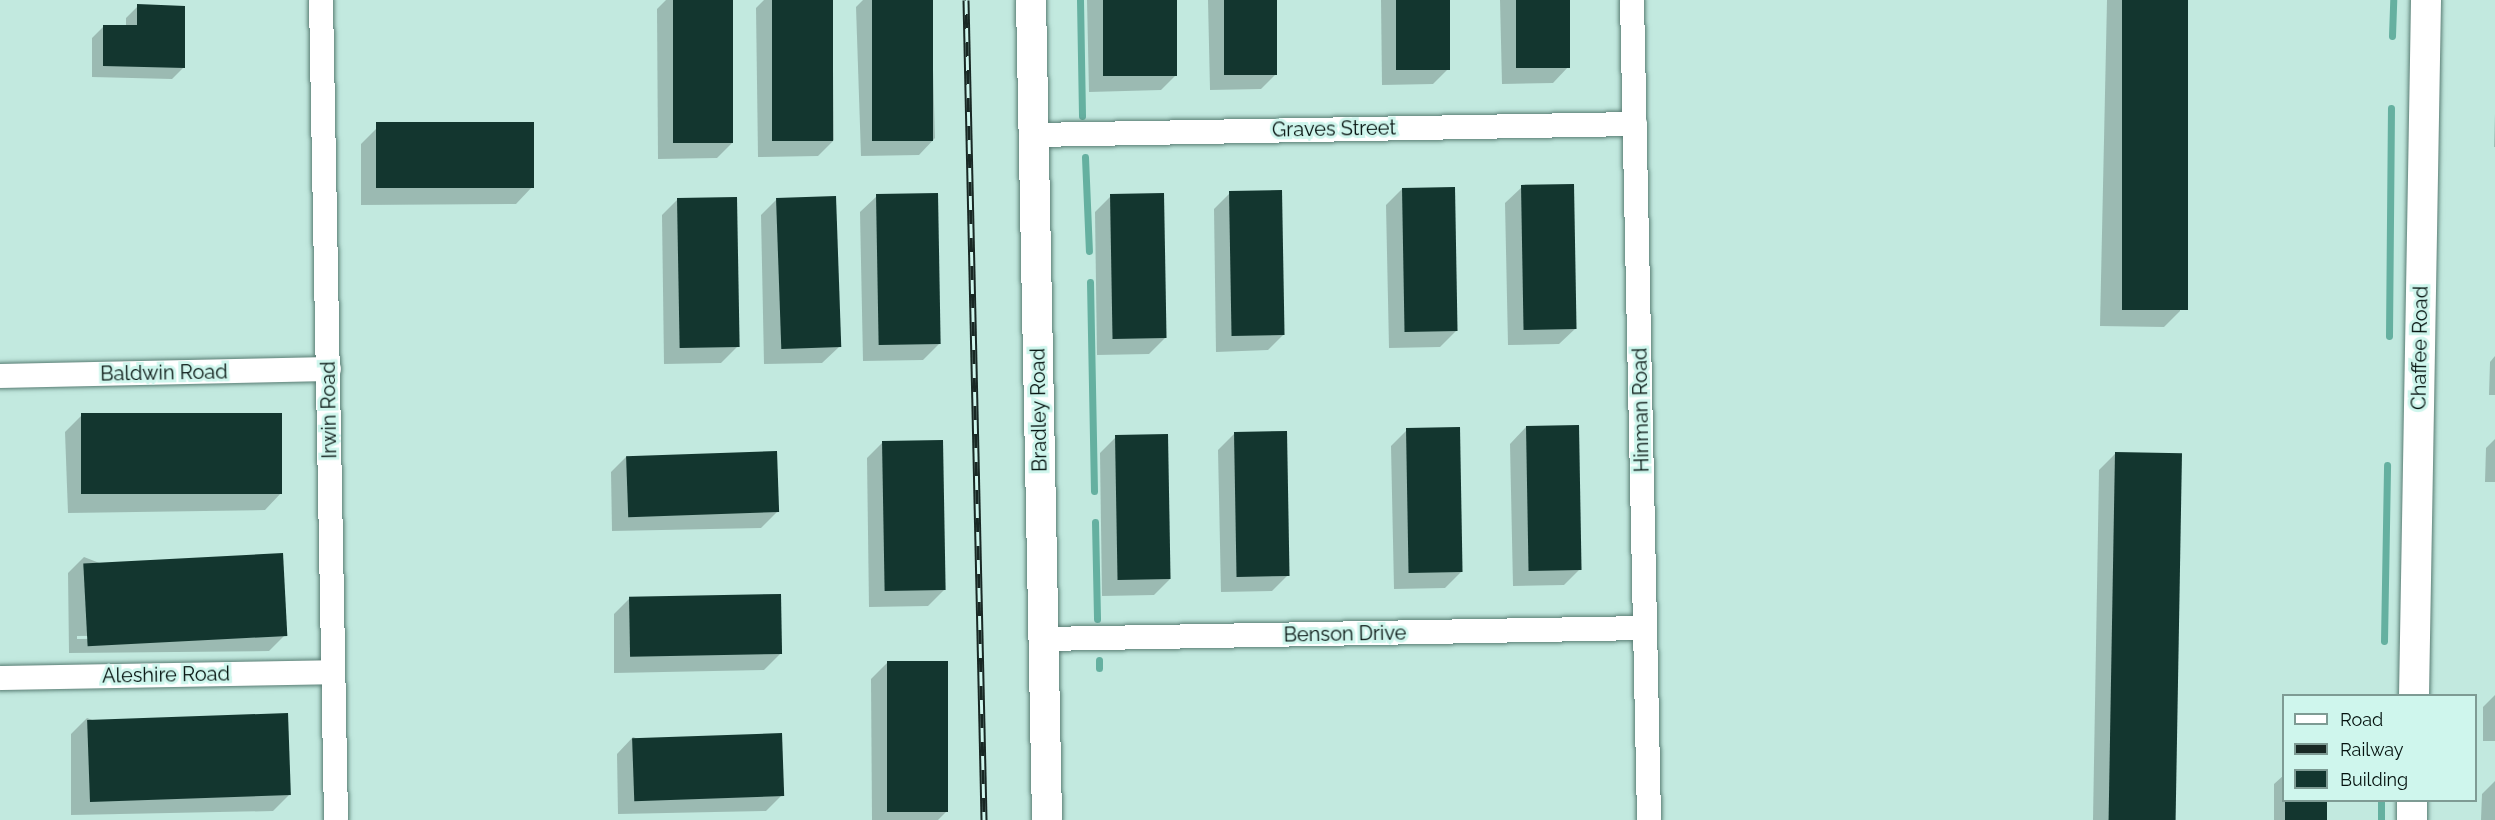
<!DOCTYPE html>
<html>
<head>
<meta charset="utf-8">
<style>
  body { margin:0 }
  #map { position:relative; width:2495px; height:820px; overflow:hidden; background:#c2e9df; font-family:Raleway,sans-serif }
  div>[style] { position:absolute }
  .shadow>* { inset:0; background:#0003 }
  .stream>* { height:7px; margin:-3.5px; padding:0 3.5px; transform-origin:3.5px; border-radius:3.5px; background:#65b0a0 }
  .building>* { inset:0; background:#13362f; transform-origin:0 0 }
  .roads { filter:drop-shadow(0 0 2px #587c73) drop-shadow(0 0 2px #587c73) }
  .minor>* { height:24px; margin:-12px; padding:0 12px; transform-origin:12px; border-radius:12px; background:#fff }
  .tertiary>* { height:30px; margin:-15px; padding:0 15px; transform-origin:15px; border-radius:15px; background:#fff }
  .rail>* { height:7px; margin-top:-3.5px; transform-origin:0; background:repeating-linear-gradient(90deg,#cff6ed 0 14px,#182824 0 28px); box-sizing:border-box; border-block:2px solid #182824 }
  span { translate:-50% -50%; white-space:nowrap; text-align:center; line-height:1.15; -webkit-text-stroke:6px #cff6ed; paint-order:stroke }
  .street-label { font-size:20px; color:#05120f }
  .legend { position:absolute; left:2282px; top:694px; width:195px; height:108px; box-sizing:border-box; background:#cff6ed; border:2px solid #7e9b94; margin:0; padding:8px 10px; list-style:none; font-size:18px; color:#05120f }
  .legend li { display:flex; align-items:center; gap:12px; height:30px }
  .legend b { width:30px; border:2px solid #7e9b94 }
</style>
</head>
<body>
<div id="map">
  <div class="shadow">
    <div style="clip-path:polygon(666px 0,731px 0,733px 142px,717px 158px,658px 159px,657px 9px)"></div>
    <div style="clip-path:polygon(764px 0,832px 0,834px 140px,818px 156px,758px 157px,756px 8px)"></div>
    <div style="clip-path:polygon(863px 0,931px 0,935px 138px,919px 155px,861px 156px,856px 7px)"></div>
    <div style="clip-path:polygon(1087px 0,1175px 0,1177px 74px,1161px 90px,1089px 92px)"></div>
    <div style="clip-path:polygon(1208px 0,1276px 0,1277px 73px,1261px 89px,1210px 90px)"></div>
    <div style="clip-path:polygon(1381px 0,1448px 0,1449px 68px,1433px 84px,1382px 85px)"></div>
    <div style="clip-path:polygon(1500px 0,1568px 0,1569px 66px,1553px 83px,1502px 84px)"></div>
    <div style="clip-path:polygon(2107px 0,2187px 0,2180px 311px,2164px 327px,2100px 326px)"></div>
    <div style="clip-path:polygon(138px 6px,184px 67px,172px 79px,92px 77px,92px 38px,104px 26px,126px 27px,126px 18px)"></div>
    <div style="clip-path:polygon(2495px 113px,2495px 147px,2494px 147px)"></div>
    <div style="clip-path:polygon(377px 128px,532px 187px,516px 204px,361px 205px,361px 144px)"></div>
    <div style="clip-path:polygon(1522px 187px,1576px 328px,1559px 344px,1508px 345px,1505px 203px)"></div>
    <div style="clip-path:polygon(1402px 189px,1456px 331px,1440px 347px,1389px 348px,1386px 205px)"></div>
    <div style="clip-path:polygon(1230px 193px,1284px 334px,1268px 350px,1216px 352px,1214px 209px)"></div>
    <div style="clip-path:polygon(877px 196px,939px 344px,923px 360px,863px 361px,860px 212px)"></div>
    <div style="clip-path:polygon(1111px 196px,1165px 338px,1149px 354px,1097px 355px,1095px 212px)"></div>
    <div style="clip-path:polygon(678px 199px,737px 347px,721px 363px,664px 364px,662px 215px)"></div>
    <div style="clip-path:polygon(777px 199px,839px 347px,822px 363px,764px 364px,761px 215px)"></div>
    <div style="clip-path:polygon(2495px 356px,2495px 395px,2489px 395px,2490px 362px)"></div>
    <div style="clip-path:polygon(81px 416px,281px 493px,265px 510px,68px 513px,65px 432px)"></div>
    <div style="clip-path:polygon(1526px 427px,1580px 569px,1564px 585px,1513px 586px,1510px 444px)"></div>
    <div style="clip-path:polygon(1407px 430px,1461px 572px,1445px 588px,1394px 589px,1391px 446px)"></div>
    <div style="clip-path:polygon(1234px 434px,1288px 575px,1272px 591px,1221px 592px,1218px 450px)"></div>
    <div style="clip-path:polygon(1116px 437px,1170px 579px,1154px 595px,1102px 596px,1100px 453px)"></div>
    <div style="clip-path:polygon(2495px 439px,2495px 482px,2485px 482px,2486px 448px)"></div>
    <div style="clip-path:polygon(883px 442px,944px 590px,928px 606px,869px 607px,867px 458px)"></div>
    <div style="clip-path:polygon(2115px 454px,2174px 820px,2093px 820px,2099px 470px)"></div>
    <div style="clip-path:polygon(627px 456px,777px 512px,761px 528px,612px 531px,611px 472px)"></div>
    <div style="clip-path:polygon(evenodd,84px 557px,285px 635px,269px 651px,69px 653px,68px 573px,84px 557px,270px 634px,270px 637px,77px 639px,77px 636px,270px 634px)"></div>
    <div style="clip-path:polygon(630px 598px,780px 654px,764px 670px,614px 673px,614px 614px)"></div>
    <div style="clip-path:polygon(887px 663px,947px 811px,938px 820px,872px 820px,871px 679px)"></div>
    <div style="clip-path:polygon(2495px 695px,2495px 741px,2483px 741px,2483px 707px)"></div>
    <div style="clip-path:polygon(87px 718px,289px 795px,273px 811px,71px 815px,71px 734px)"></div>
    <div style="clip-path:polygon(633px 737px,782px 795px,766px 811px,618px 814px,617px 754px)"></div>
    <div style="clip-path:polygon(2284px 775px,2284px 800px,2326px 800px,2326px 820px,2274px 820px,2274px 784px)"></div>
    <div style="clip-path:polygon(2495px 781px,2495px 820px,2481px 820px,2482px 794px)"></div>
  </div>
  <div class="stream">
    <div style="left:1080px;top:0;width:116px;rotate:89deg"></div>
    <div style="left:2392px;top:36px;width:36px;rotate:-88deg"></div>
    <div style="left:1085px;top:157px;width:94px;rotate:87.6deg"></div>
    <div style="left:1090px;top:282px;width:209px;rotate:88.9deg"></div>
    <div style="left:2389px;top:336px;width:228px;rotate:-89.5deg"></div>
    <div style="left:1095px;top:522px;width:97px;rotate:88.8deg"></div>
    <div style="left:2384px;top:641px;width:176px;rotate:-89deg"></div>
    <div style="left:1099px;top:660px;width:8px;rotate:90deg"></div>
    <div style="left:2381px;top:820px;width:20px;rotate:-90deg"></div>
  </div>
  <div class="building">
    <div style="left:673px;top:0;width:60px;height:143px"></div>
    <div style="left:772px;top:0;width:61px;height:141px"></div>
    <div style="left:872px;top:0;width:61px;height:141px"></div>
    <div style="left:1103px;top:0;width:74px;height:76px"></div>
    <div style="left:1224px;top:0;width:53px;height:75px"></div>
    <div style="left:1396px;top:0;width:54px;height:70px"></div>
    <div style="left:1516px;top:0;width:54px;height:68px"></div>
    <div style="left:2122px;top:0;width:66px;height:310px"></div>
    <div style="clip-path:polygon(137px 4px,185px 6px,185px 68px,103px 66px,103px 25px,137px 25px)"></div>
    <div style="left:534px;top:122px;width:66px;height:158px;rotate:90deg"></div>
    <div style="left:1574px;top:184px;width:145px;height:53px;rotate:89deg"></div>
    <div style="left:1455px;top:187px;width:144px;height:53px;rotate:89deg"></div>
    <div style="left:1282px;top:190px;width:145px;height:53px;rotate:89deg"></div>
    <div style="left:938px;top:193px;width:151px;height:62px;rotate:89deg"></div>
    <div style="left:1164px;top:193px;width:145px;height:54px;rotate:89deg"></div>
    <div style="left:836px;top:196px;width:151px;height:60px;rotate:88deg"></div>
    <div style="left:737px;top:197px;width:150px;height:60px;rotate:89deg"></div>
    <div style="left:282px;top:413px;width:81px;height:201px;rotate:90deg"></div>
    <div style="left:1579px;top:425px;width:145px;height:53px;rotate:89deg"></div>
    <div style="left:1460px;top:427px;width:145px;height:54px;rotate:89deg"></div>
    <div style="left:1287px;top:431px;width:145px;height:53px;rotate:89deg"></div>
    <div style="left:1168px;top:434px;width:145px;height:53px;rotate:89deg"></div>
    <div style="left:943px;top:440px;width:150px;height:61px;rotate:89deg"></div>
    <div style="left:777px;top:451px;width:61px;height:151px;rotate:88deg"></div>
    <div style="left:2115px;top:452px;width:67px;height:368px;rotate:1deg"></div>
    <div style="left:283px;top:553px;width:83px;height:200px;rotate:87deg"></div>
    <div style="left:781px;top:594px;width:60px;height:152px;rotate:89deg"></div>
    <div style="left:887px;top:661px;width:61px;height:151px"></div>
    <div style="left:288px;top:713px;width:82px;height:201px;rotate:88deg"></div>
    <div style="left:782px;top:733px;width:63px;height:150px;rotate:88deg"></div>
    <div style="left:2285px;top:801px;width:42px;height:19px"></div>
  </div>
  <div class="roads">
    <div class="minor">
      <div style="left:321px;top:0;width:820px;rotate:88.95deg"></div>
      <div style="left:1632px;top:0;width:820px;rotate:88.81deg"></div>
      <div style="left:1034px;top:135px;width:601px;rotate:-1.05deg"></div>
      <div style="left:0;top:376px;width:329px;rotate:-1.2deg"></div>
      <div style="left:1044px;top:639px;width:601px;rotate:-1.05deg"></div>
      <div style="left:0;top:678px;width:333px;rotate:-1deg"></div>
    </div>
    <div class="tertiary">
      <div style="left:1031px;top:0;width:820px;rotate:88.88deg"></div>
      <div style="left:2414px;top:696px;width:696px;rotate:-89.01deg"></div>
      <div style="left:2412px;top:820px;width:20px;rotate:-90deg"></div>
    </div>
  </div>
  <div class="rail">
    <div style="left:966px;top:0;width:820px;rotate:88.74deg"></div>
  </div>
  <div class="street-label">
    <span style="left:1334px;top:129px;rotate:-1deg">Graves Street</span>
    <span style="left:2420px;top:348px;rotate:-89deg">Chaffee Road</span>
    <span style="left:164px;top:373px;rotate:-1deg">Baldwin Road</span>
    <span style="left:329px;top:410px;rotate:-91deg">Irwin Road</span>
    <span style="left:1039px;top:410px;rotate:-91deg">Bradley Road</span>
    <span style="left:1641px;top:410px;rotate:-91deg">Hinman Road</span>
    <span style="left:1345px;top:634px;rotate:-1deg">Benson Drive</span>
    <span style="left:166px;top:675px;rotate:-1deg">Aleshire Road</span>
  </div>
  <ul class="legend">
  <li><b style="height:8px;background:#fff"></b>Road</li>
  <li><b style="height:8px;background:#182824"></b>Railway</li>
  <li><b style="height:16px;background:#13362f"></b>Building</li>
  </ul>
</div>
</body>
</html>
